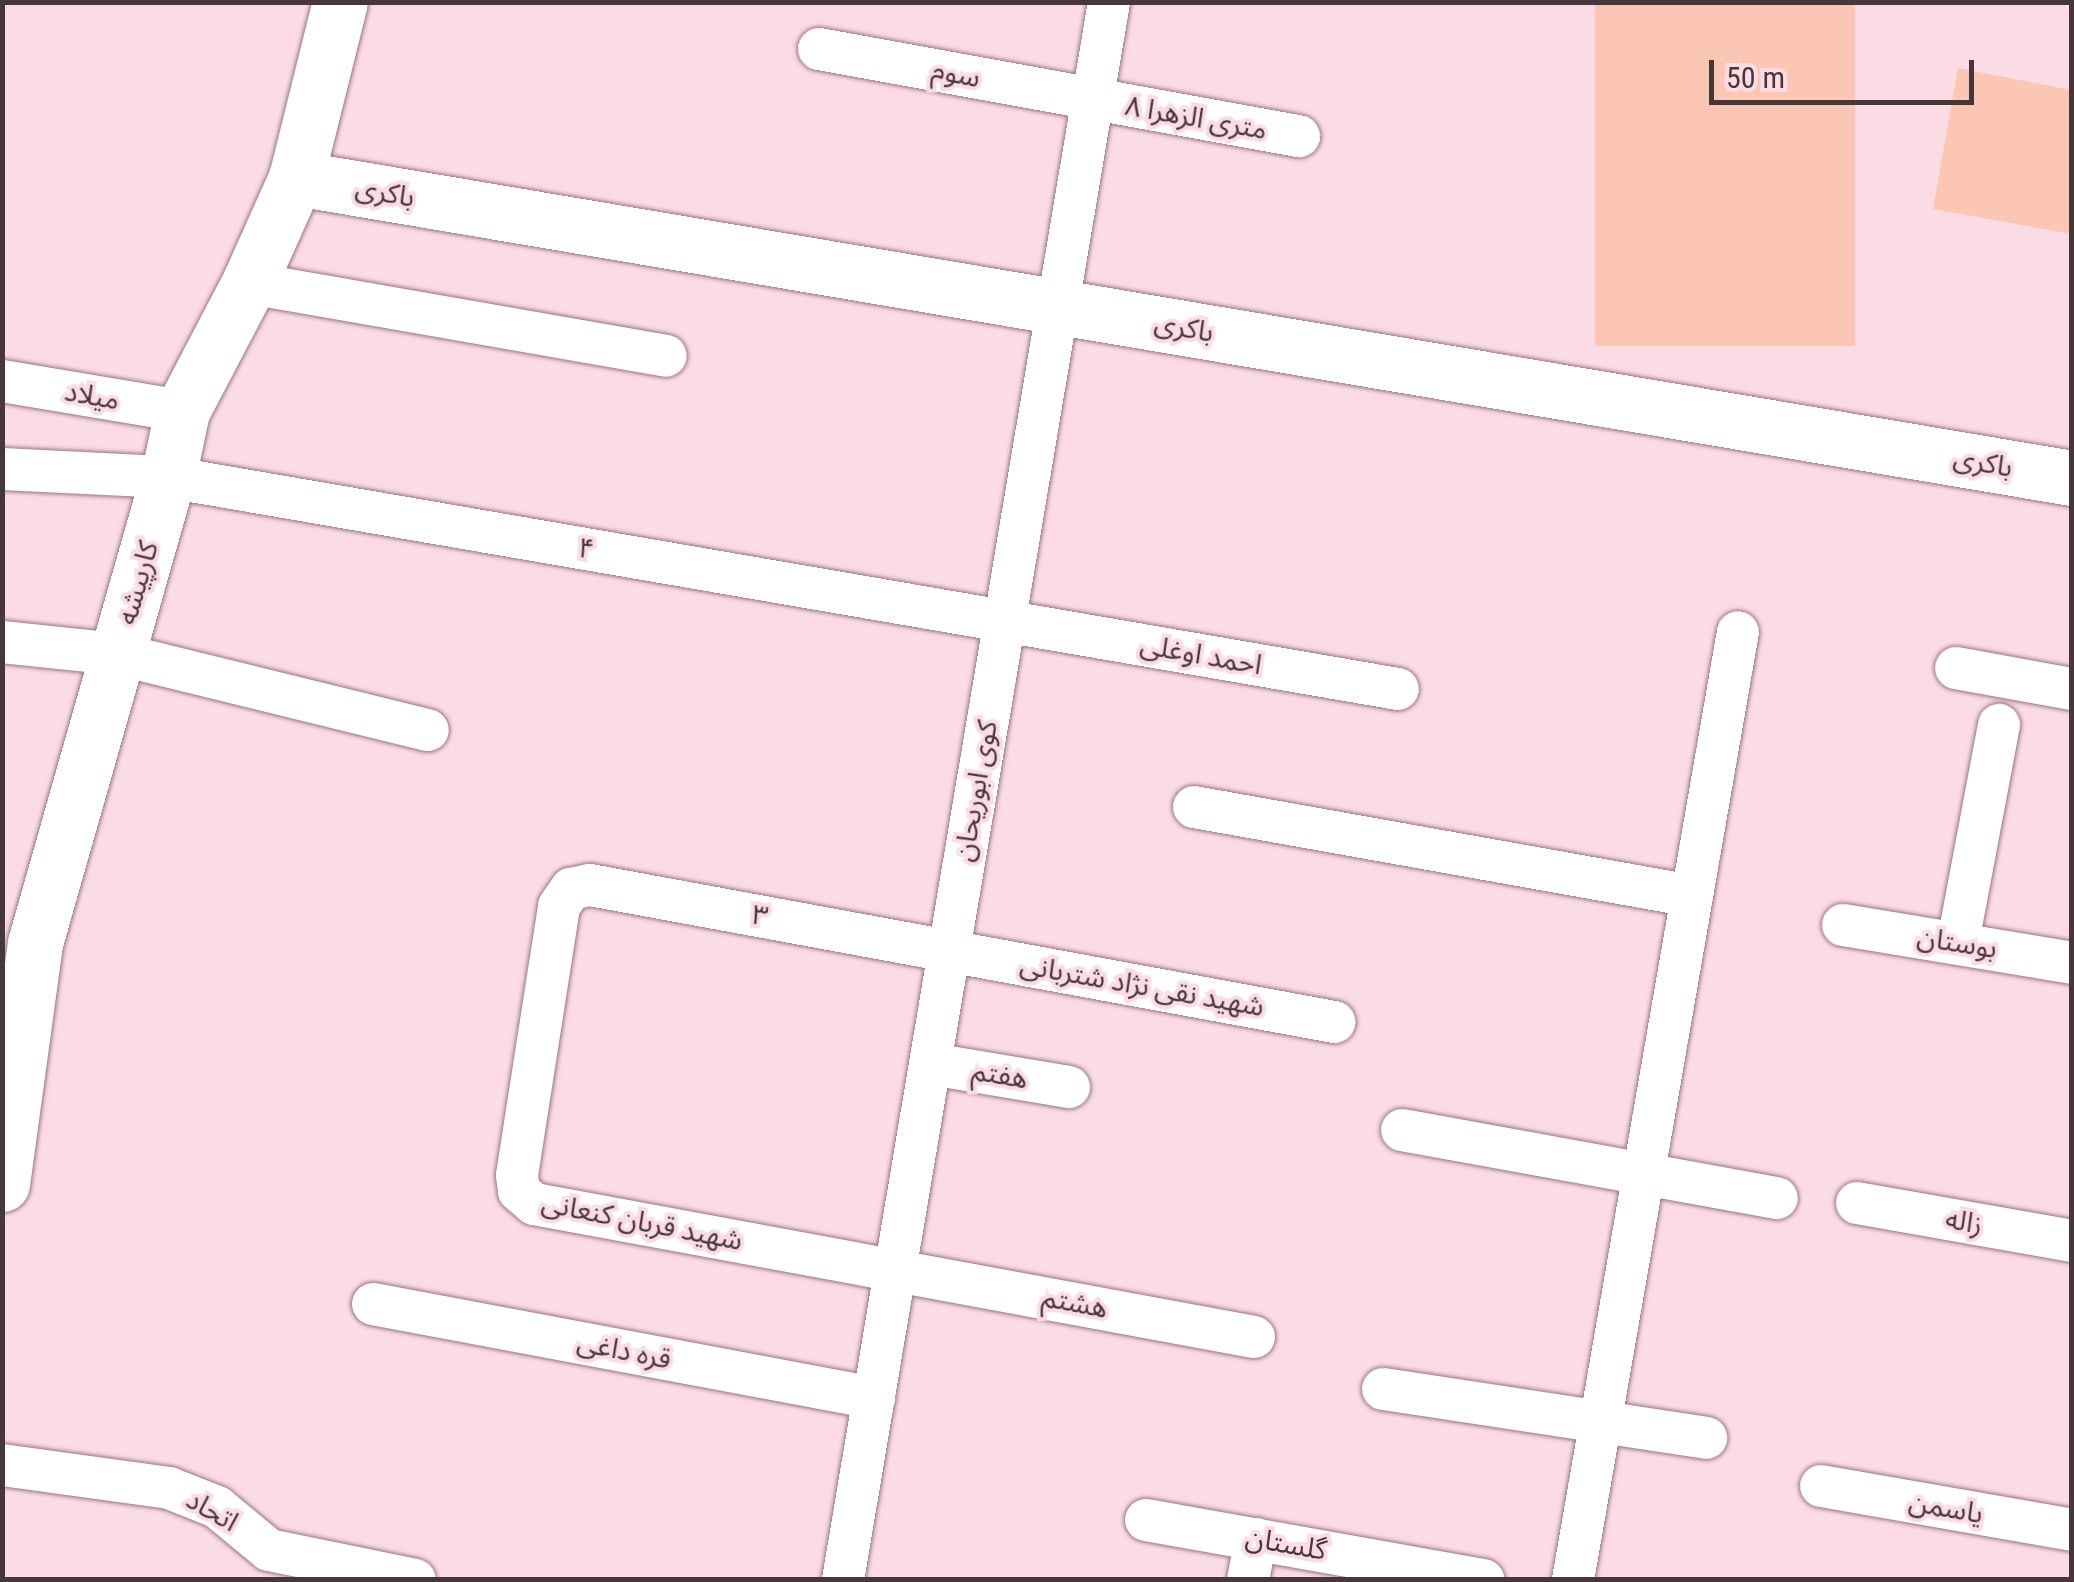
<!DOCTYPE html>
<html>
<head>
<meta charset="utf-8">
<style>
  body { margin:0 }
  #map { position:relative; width:2074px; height:1582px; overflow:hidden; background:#fcdce4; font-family:"Roboto Condensed","Noto Sans Arabic",sans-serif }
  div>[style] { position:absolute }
  .green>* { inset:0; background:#fcc6b4; transform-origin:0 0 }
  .roads { filter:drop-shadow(0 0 2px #997680) drop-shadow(0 0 2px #997680) }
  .street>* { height:42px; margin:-21px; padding:0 21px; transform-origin:21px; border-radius:21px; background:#fff }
  .secondary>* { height:55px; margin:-27.5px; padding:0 27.5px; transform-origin:27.5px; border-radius:27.5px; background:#fff }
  span { translate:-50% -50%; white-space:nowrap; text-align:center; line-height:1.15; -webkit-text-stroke:8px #fcdce4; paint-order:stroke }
  .street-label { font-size:28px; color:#47373b }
  .frame { position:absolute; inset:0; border:5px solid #47373b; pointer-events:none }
  .scale { position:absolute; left:1709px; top:60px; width:265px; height:45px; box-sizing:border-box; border:5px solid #47373b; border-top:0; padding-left:12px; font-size:30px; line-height:35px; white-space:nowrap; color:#47373b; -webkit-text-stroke:8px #fcdce4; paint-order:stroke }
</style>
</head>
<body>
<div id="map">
  <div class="green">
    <div style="left:1595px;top:3px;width:260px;height:343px"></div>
    <div style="clip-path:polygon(1958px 68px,2071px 90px,2071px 234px,1933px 209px)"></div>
  </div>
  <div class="roads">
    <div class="street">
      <div style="left:819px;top:49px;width:488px;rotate:10.3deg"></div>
      <div style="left:249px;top:283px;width:423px;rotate:9.9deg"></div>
      <div style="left:2px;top:381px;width:182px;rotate:9.5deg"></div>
      <div style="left:2px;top:469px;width:166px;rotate:2.8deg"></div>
      <div style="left:168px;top:477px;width:1248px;rotate:9.78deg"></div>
      <div style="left:2px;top:642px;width:117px;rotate:5.9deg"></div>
      <div style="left:118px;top:654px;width:319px;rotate:13.8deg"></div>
      <div style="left:1956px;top:668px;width:118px;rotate:10.3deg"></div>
      <div style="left:1194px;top:807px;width:506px;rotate:10.13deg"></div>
      <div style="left:1843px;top:925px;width:232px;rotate:9.4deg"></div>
      <div style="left:1958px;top:942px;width:221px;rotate:-79.3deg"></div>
      <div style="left:931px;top:1064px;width:140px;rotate:9.5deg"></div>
      <div style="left:1402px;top:1130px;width:381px;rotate:10.3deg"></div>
      <div style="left:1857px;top:1203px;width:218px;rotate:10deg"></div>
      <div style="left:373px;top:1304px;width:510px;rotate:10.63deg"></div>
      <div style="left:1254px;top:1337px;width:732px;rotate:-169.53deg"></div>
      <div style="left:534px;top:1204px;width:20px;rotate:-139deg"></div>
      <div style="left:519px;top:1191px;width:16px;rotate:-97deg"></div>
      <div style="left:517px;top:1175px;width:272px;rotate:-81.1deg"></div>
      <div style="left:559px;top:906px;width:21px;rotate:-55deg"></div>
      <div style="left:571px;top:889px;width:19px;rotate:-12deg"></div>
      <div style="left:590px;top:885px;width:757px;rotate:10.43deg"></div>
      <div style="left:1383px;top:1389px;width:327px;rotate:8.6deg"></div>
      <div style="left:2px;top:1465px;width:169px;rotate:7.8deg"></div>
      <div style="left:169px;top:1488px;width:52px;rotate:21.6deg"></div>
      <div style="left:217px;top:1507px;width:67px;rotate:39.6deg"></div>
      <div style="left:269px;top:1550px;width:149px;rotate:11.6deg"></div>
      <div style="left:1821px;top:1486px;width:255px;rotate:9.9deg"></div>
      <div style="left:1146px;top:1520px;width:343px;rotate:10.1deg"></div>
      <div style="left:843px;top:1580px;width:1600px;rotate:-80.43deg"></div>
      <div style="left:1248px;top:1580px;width:42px;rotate:-79deg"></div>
      <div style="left:1573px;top:1580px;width:962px;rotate:-80.13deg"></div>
    </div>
    <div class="secondary">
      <div style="left:296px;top:178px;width:1801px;rotate:9.59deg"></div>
      <div style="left:2px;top:1184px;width:243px;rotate:-82.2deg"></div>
      <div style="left:35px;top:943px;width:485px;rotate:-74.1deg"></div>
      <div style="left:168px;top:477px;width:67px;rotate:-78deg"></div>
      <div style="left:182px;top:411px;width:144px;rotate:-62.4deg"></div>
      <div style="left:249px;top:283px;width:115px;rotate:-65.9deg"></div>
      <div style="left:296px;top:178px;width:181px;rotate:-76deg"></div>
    </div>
  </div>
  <div class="street-label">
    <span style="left:956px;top:74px;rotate:11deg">سوم</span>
    <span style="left:1196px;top:118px;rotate:10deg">۸ متری الزهرا</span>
    <span style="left:385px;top:193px;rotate:10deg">باکری</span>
    <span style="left:1184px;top:328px;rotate:10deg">باکری</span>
    <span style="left:92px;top:396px;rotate:10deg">میلاد</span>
    <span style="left:1983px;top:463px;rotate:10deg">باکری</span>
    <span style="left:586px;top:549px;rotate:10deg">۴</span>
    <span style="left:138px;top:583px;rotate:-74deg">کارپیشه</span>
    <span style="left:1201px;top:655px;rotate:10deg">احمد اوغلی</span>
    <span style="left:976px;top:791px;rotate:-80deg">کوی ابوریحان</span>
    <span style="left:760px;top:916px;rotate:10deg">۳</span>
    <span style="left:1957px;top:943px;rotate:9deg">بوستان</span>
    <span style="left:1142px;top:986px;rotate:10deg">شهید نقی نژاد شتربانی</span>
    <span style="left:1000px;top:1075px;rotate:10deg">هفتم</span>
    <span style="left:642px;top:1222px;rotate:11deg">شهید قربان کنعانی</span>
    <span style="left:1964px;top:1222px;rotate:10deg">زاله</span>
    <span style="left:1075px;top:1303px;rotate:11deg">هشتم</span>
    <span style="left:624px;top:1351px;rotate:11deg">قره داغی</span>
    <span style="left:1946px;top:1508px;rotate:10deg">یاسمن</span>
    <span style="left:212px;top:1511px;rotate:30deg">اتحاد</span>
    <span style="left:1286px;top:1544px;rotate:10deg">گلستان</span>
  </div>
  <div class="frame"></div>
  <div class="scale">50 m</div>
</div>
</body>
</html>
